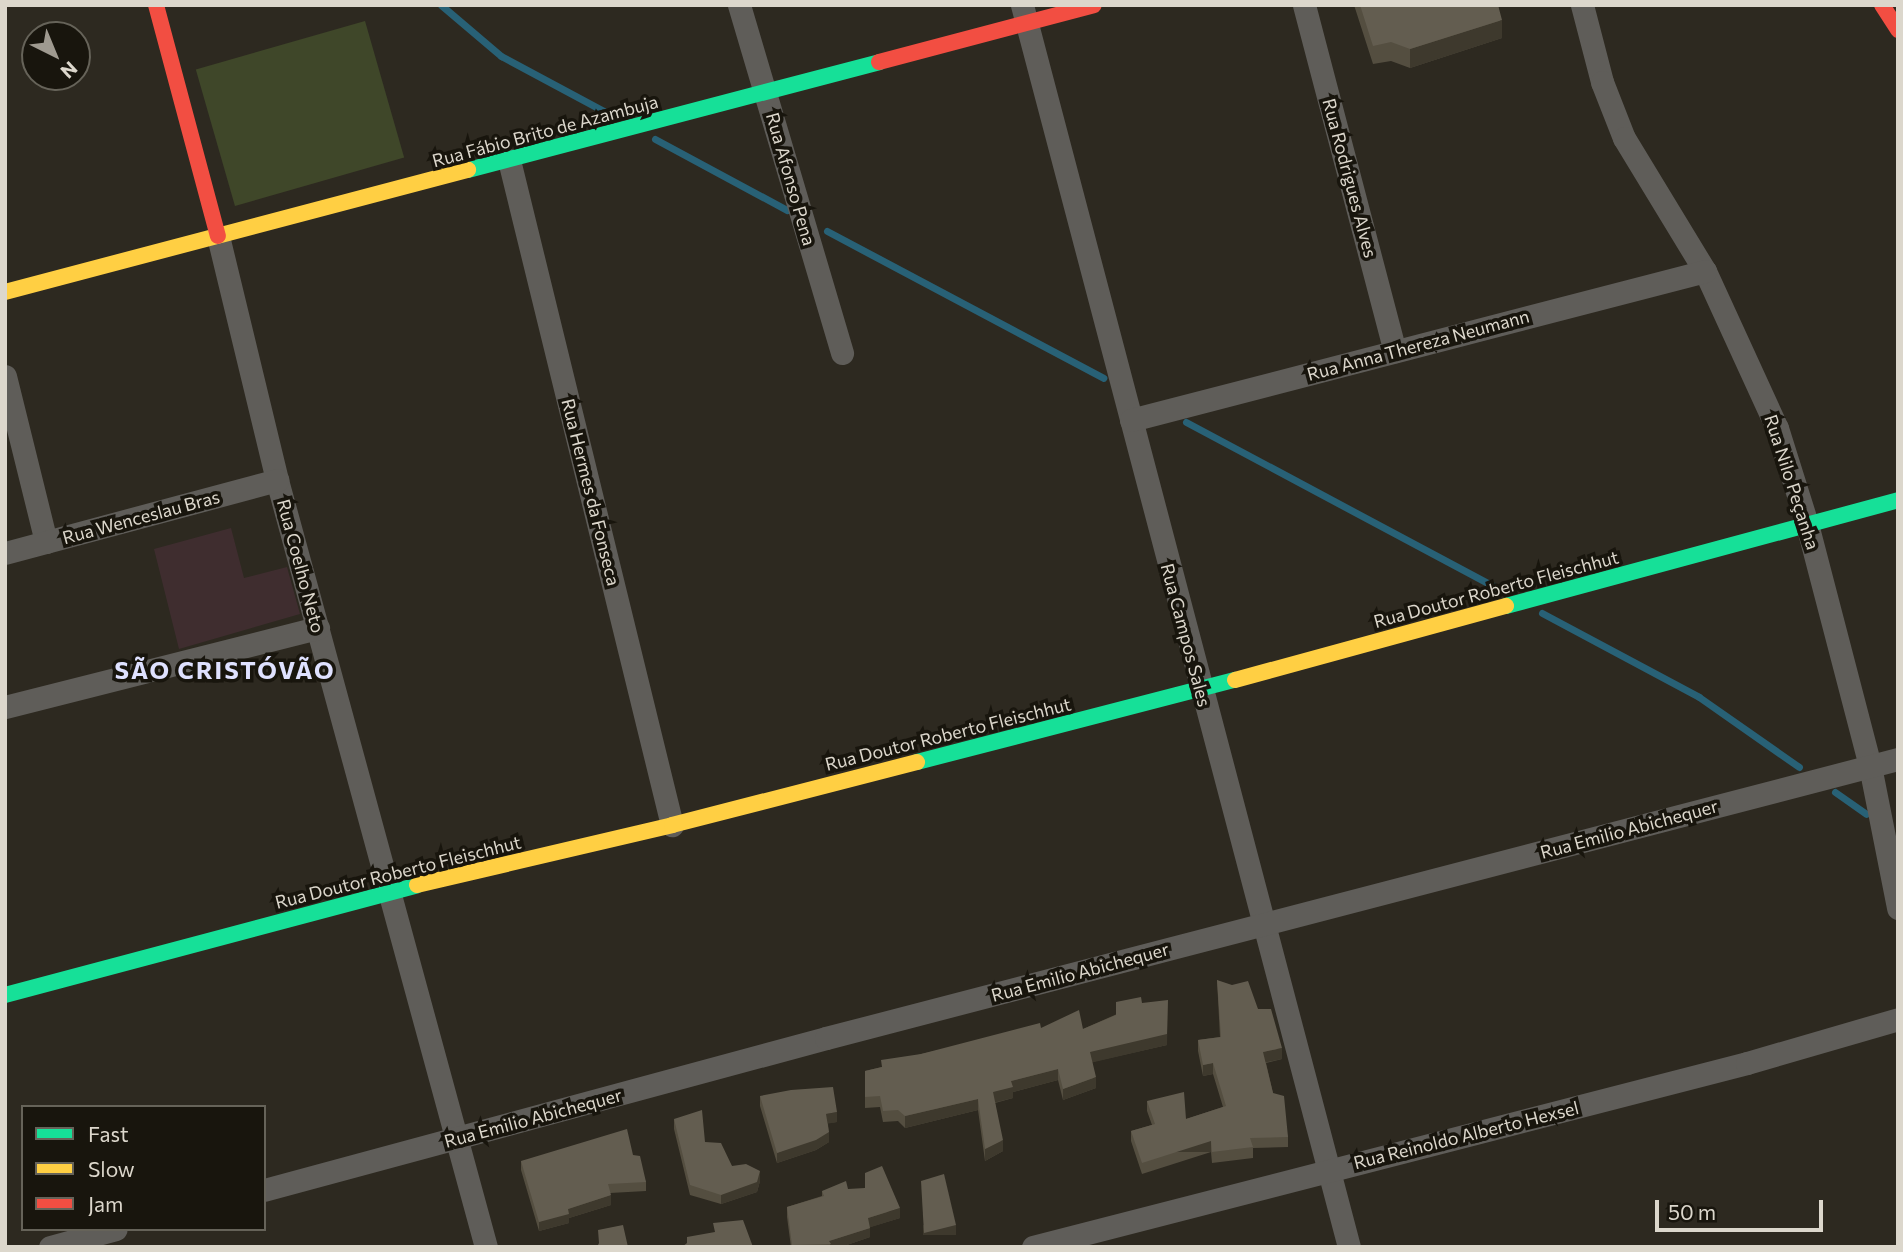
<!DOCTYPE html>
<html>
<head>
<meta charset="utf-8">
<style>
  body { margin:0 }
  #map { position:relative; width:1903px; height:1252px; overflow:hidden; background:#2d2920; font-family:Commissioner,sans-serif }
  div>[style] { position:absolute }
  .commercial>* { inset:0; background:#3f2d2f }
  .green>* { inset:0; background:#3f4729; transform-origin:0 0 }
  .stream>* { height:7px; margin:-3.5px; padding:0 3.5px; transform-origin:3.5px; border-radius:3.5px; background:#286176 }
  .street>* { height:23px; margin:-11.5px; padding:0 11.5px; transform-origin:11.5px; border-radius:11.5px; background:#5f5d59 }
  .fast>* { height:16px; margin:-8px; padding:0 8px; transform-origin:8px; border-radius:8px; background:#16e098 }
  .slow>* { height:16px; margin:-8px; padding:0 8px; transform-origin:8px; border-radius:8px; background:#ffcf43 }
  .jam>* { height:16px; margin:-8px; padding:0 8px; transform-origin:8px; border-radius:8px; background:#f24e42 }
  .wall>* { inset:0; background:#544e40 }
  .shaded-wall>* { inset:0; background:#3e392d; transform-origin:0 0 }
  .building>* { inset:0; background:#635d50 }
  span { translate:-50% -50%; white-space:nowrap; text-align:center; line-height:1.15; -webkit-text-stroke:7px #18150d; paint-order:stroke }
  .street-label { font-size:18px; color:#dcd7cc }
  .district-label { font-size:24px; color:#dfe1ff; font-weight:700; letter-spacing:2px }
  .frame { position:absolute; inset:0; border:7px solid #dcd7cc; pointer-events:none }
  .legend { position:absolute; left:21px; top:1105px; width:245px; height:126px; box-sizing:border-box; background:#18150d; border:2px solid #666359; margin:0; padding:9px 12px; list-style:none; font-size:21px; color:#dcd7cc }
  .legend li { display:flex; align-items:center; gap:14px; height:35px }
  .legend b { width:35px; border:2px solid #666359 }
  .north { position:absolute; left:21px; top:21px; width:70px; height:70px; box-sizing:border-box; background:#18150d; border:2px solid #666359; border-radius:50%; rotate:137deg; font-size:19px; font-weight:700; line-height:28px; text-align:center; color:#dcd7cc }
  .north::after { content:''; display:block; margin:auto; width:24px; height:32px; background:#9f9a90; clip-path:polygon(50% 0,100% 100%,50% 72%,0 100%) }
  .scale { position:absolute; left:1655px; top:1200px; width:168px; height:32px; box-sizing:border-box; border:4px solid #dcd7cc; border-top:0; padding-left:9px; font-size:21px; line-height:24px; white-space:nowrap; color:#dcd7cc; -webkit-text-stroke:5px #18150d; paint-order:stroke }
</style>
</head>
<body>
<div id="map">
  <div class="commercial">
    <div style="clip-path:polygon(231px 528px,244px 578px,287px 567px,300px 614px,179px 649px,154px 549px)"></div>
  </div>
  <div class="green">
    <div style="left:365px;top:21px;width:142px;height:176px;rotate:74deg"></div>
  </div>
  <div class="stream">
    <div style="left:441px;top:5px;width:79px;rotate:40.4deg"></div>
    <div style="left:501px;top:56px;width:123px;rotate:28.2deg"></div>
    <div style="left:655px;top:139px;width:150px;rotate:28.3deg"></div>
    <div style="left:827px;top:231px;width:313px;rotate:28deg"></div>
    <div style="left:1186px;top:422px;width:356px;rotate:28.1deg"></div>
    <div style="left:1542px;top:613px;width:178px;rotate:28.1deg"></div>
    <div style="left:1699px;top:697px;width:122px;rotate:35deg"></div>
    <div style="left:1835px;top:792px;width:38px;rotate:35deg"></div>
  </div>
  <div class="street">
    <div style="left:739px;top:5px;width:363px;rotate:73.5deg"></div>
    <div style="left:1022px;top:5px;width:1284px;rotate:75.25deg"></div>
    <div style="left:1304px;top:5px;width:358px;rotate:75.3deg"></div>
    <div style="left:1582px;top:5px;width:80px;rotate:75.4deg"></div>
    <div style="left:1602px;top:82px;width:60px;rotate:68.6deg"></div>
    <div style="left:1624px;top:138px;width:156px;rotate:58.7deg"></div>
    <div style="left:1705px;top:271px;width:173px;rotate:65.4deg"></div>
    <div style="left:1777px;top:428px;width:101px;rotate:72.6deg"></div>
    <div style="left:1807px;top:524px;width:250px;rotate:75.4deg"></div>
    <div style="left:1870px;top:766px;width:145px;rotate:78.8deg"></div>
    <div style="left:509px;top:160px;width:685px;rotate:76.23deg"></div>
    <div style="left:218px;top:236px;width:251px;rotate:76.4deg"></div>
    <div style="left:277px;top:480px;width:795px;rotate:74.76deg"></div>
    <div style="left:5px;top:376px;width:171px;rotate:76.1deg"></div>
    <div style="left:1131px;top:420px;width:593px;rotate:-14.55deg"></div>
    <div style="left:5px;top:553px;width:282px;rotate:-15deg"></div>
    <div style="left:5px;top:707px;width:323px;rotate:-14.2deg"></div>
    <div style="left:264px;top:1190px;width:582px;rotate:-15.13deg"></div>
    <div style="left:826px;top:1038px;width:1108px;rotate:-14.59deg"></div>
    <div style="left:50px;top:1247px;width:68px;rotate:-15.3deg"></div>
    <div style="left:1033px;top:1247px;width:737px;rotate:-14.45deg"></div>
    <div style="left:1747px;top:1063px;width:157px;rotate:-16.2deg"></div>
  </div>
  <div class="fast">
    <div style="left:468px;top:170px;width:425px;rotate:-14.7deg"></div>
    <div style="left:1506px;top:606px;width:406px;rotate:-15.1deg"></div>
    <div style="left:917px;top:762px;width:328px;rotate:-14.5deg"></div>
    <div style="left:5px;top:995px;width:426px;rotate:-14.9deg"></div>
  </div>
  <div class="slow">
    <div style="left:5px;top:292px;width:479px;rotate:-14.8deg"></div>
    <div style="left:1235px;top:680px;width:281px;rotate:-15.3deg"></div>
    <div style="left:417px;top:885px;width:262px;rotate:-13.2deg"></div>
    <div style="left:672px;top:825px;width:253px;rotate:-14.4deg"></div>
  </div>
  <div class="jam">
    <div style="left:156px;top:5px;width:239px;rotate:75deg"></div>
    <div style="left:1882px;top:5px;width:30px;rotate:57deg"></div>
    <div style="left:879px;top:62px;width:222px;rotate:-14.8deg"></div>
  </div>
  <div class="wall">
    <div style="clip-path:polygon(1354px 5px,1498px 5px,1502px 38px,1410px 68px,1391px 61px,1373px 64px)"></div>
    <div style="clip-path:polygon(1217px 980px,1258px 1009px,1282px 1059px,1266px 1063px,1273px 1093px,1288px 1137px,1288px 1147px,1253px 1148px,1253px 1158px,1212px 1163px,1211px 1152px,1142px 1174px,1131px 1141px,1131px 1131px,1152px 1125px,1147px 1111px,1147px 1101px,1186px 1119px,1223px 1107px,1213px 1074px,1203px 1076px,1198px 1051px,1198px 1040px,1220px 1037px)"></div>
    <div style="clip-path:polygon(1142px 1003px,1167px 1045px,1092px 1062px,1096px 1088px,1063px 1100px,1058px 1080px,1013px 1092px,1013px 1098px,995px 1103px,1003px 1151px,985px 1161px,978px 1110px,905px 1128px,898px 1121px,883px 1122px,880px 1107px,865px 1108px,865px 1071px,882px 1067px,921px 1054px,1041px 1028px,1083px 1029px)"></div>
    <div style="clip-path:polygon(760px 1096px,837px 1122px,828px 1123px,829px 1142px,816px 1150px,777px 1163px,760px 1106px)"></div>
    <div style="clip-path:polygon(674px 1119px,732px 1166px,760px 1181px,757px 1192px,721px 1204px,690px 1195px,674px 1129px)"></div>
    <div style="clip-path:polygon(633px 1155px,646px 1182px,646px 1191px,610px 1193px,611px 1205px,569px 1218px,569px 1223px,539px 1231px,521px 1170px,521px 1161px)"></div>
    <div style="clip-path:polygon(848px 1189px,900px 1218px,870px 1227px,870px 1237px,841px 1247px,791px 1247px,787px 1217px,787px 1207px,822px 1196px,822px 1191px)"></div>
  </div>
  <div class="shaded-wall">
    <div style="clip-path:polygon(1502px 20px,1502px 38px,1410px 68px,1410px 49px)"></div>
    <div style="clip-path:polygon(1168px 1000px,1167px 1045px,1090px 1063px,1090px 1052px)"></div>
    <div style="clip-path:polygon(1282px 1048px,1282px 1059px,1263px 1063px,1263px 1052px)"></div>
    <div style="clip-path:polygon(1213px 1063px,1213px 1074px,1203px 1076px,1203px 1065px)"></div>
    <div style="clip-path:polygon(1058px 1069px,1058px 1080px,1013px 1092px,1013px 1098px,993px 1103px,993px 1092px,1011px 1081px)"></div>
    <div style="clip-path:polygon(1096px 1077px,1096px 1088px,1063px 1100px,1063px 1089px)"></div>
    <div style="clip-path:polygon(978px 1099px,978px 1110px,905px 1128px,905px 1116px)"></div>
    <div style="clip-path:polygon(837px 1112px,837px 1122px,826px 1124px,826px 1114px)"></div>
    <div style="clip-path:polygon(829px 1132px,829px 1142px,816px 1150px,777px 1163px,777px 1153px)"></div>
    <div style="clip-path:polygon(1003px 1140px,1003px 1151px,985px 1161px,985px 1149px)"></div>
    <div style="left:1211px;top:1141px;width:11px;height:72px;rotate:90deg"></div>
    <div style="clip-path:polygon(760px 1171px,760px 1181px,757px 1192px,721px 1204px,721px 1195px)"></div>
    <div style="clip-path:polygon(611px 1195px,611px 1205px,569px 1218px,569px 1223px,539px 1231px,539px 1222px,568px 1209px)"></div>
    <div style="clip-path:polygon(900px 1208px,900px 1218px,868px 1228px,868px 1218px)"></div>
    <div style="left:956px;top:1225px;width:10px;height:33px;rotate:90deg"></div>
    <div style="clip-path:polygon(870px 1228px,870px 1237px,841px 1247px,831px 1247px,829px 1241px)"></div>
  </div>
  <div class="building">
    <div style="clip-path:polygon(1360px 5px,1498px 5px,1502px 20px,1410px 49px,1391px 42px,1373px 46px)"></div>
    <div style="clip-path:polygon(1217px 980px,1232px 985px,1248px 981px,1258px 1009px,1271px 1009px,1282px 1048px,1263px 1052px,1273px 1093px,1284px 1096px,1288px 1137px,1250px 1138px,1253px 1147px,1212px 1152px,1211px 1141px,1142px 1163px,1131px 1131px,1155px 1124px,1147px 1101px,1184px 1092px,1186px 1119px,1226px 1106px,1213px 1063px,1203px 1065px,1198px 1040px,1221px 1037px)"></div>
    <div style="clip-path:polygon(1141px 997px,1142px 1003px,1168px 1000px,1167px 1034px,1090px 1052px,1096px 1077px,1063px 1089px,1058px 1069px,1011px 1081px,1013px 1087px,993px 1092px,1003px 1140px,985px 1149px,978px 1099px,905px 1116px,898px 1110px,883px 1111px,880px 1096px,865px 1097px,865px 1071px,882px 1067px,881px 1060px,921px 1054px,1040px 1023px,1041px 1028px,1079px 1010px,1083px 1029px,1116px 1015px,1116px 1002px)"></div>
    <div style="clip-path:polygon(833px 1087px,837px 1112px,826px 1114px,829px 1132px,816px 1140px,777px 1153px,760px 1096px,791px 1090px)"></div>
    <div style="clip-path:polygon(702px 1110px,705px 1142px,721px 1143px,732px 1166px,746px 1164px,760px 1171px,757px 1182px,721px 1195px,690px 1185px,674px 1119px)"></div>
    <div style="clip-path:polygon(627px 1129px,633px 1155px,640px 1156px,646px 1182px,608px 1184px,611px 1195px,568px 1209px,569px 1214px,539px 1222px,521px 1161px)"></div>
    <div style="clip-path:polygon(882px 1166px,900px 1208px,868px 1218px,870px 1228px,829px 1241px,831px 1244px,792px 1245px,787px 1207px,824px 1196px,822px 1191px,846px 1181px,848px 1189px,865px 1188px,865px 1173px)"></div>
    <div style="clip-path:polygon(944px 1174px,956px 1225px,924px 1233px,921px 1181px)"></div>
    <div style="clip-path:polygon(743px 1220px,753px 1247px,682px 1247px,687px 1243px,687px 1237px,715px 1232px,713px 1223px)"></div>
    <div style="clip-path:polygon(623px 1225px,628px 1247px,597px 1247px,599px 1243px,598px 1230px)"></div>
  </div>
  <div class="street-label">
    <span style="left:545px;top:131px;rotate:-15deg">Rua Fábio Brito de Azambuja</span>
    <span style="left:1350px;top:178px;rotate:75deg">Rua Rodrigues Alves</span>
    <span style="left:791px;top:179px;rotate:74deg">Rua Afonso Pena</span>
    <span style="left:1418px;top:345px;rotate:-15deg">Rua Anna Thereza Neumann</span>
    <span style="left:1792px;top:482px;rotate:72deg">Rua Nilo Peçanha</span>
    <span style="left:591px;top:492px;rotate:76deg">Rua Hermes da Fonseca</span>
    <span style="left:141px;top:517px;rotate:-15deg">Rua Wenceslau Bras</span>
    <span style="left:301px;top:566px;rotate:75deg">Rua Coelho Neto</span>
    <span style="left:1496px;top:589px;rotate:-15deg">Rua Doutor Roberto Fleischhut</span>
    <span style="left:1186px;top:635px;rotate:75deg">Rua Campos Sales</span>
    <span style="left:948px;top:734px;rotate:-14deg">Rua Doutor Roberto Fleischhut</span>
    <span style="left:1629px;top:829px;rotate:-15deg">Rua Emilio Abichequer</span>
    <span style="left:398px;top:872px;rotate:-14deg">Rua Doutor Roberto Fleischhut</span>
    <span style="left:1080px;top:972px;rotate:-15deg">Rua Emilio Abichequer</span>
    <span style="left:533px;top:1118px;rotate:-15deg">Rua Emilio Abichequer</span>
    <span style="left:1466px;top:1135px;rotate:-14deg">Rua Reinoldo Alberto Hexsel</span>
  </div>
  <div class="district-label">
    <span style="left:225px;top:670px">SÃO CRISTÓVÃO</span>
  </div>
  <div class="frame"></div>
  <ul class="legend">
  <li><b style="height:9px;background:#16e098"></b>Fast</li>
  <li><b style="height:9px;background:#ffcf43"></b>Slow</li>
  <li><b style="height:9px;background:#f24e42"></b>Jam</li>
  </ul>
  <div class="north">N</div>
  <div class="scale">50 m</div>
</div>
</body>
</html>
